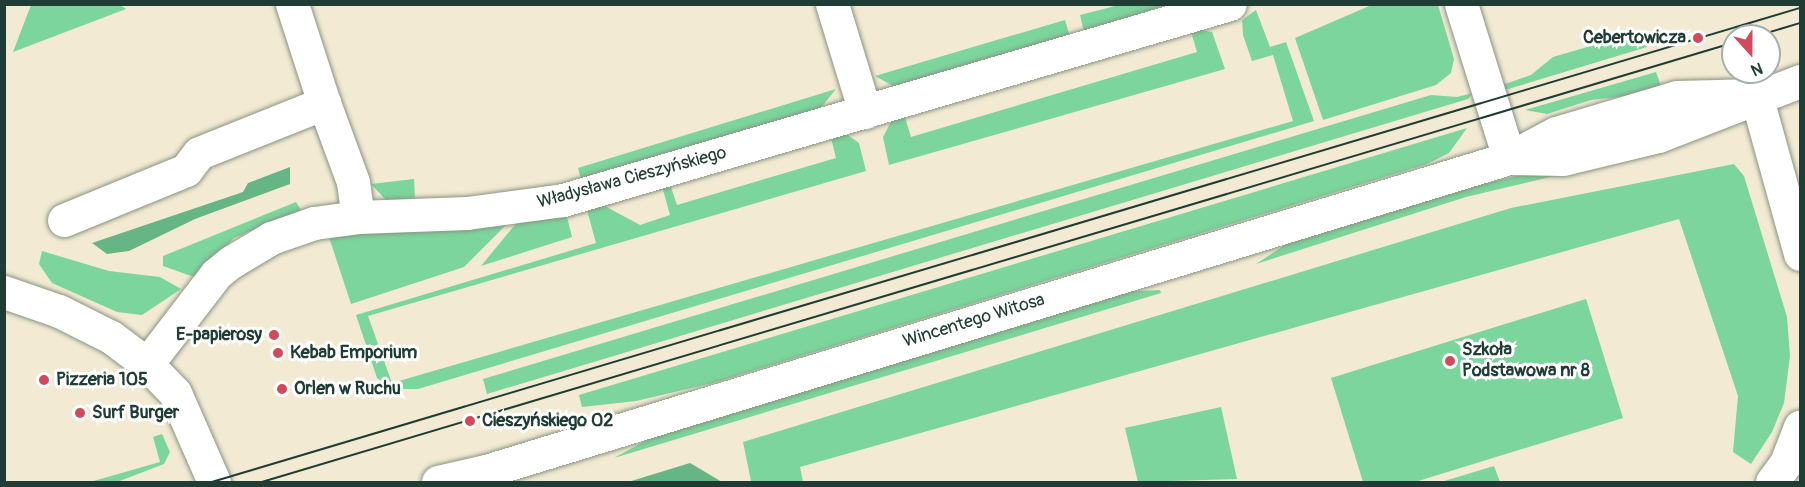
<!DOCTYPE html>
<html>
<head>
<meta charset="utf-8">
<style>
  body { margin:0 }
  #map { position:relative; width:1805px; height:487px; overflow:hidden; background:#f2ead2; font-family:Pangolin,sans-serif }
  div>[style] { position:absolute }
  .green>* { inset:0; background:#7cd59c }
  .forest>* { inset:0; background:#65b684 }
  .roads { filter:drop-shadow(0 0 2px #889483) drop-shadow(0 0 2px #889483) }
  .minor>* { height:33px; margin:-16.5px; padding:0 16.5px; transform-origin:16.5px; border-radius:16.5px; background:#fff }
  .tram>* { height:1.5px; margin:-0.75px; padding:0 0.75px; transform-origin:0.75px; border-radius:0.75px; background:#1f3d34 }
  .dots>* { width:16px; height:16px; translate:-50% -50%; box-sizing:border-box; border:3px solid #fff; border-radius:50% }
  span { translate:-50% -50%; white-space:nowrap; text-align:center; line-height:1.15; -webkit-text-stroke:6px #fff; paint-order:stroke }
  .poi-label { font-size:18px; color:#1f3d34; font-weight:700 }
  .right { translate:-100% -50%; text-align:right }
  .left { translate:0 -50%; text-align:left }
  .street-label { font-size:18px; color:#1f3d34 }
  .frame { position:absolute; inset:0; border:6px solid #1f3d34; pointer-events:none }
  .north { position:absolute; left:1721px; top:24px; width:60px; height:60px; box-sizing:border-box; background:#fff; border:2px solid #a5b1ae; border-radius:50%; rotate:159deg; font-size:16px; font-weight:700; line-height:24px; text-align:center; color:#1f3d34 }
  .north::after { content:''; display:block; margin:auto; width:21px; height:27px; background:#d1495b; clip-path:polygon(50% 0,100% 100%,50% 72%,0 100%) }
</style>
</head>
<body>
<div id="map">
  <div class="green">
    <div style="clip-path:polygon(1374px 4px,1438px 5px,1454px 59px,1451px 73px,1436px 85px,1323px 120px,1295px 38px)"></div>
    <div style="clip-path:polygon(31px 5px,120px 5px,126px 9px,13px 52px)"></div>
    <div style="clip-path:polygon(1119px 5px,1166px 5px,1084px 32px,1080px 15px)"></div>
    <div style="clip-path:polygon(1256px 10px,1270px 47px,1286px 42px,1314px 121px,418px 389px,392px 389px,377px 378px,356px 315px,596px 243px,587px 210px,603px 205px,640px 225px,670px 215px,662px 186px,670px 184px,677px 205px,836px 158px,831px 138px,845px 133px,859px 143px,866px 171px,368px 316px,392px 383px,1293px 121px,1273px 55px,1252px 61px,1243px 35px,1242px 20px)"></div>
    <div style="clip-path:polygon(1065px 20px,1070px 37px,895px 87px,875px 76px)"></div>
    <div style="clip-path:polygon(1190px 28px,1212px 32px,1225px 69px,889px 165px,883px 137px,893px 118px,904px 114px,911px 137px,1197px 52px)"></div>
    <div style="clip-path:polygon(1632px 34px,1645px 40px,1647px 47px,1505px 90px,1502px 85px,1531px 75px,1553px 57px)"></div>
    <div style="clip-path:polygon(1656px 72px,1663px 92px,1591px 100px,1547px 114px,1525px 110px)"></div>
    <div style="clip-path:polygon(836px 89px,819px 110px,581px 180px,578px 168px)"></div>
    <div style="clip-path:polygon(1473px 93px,1468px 99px,487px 394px,483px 379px,1431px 95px,1457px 97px)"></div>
    <div style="clip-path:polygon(1467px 128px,1449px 153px,1427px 164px,713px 383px,636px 401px,582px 407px,579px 395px)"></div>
    <div style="clip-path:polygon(1677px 138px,1680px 146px,1466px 197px,1256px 264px,1294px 239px,1470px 187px)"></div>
    <div style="clip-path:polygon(1734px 164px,1744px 176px,1787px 317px,1790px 356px,1784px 403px,1772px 432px,1751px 464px,1733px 452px,1738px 396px,1679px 219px,800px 467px,803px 482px,751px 481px,743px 442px,1511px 208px)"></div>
    <div style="clip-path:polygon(414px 179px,415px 198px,386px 200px,371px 184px)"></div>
    <div style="clip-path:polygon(296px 202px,301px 210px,234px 238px,194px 277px,163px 266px,163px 256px)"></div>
    <div style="clip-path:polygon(566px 213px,572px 237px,481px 266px,518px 221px)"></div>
    <div style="clip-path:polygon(505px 221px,507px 224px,464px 267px,351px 304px,327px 231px)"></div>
    <div style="clip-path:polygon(42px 251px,109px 271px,160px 277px,181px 289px,142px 315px,117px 312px,52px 283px,39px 264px)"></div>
    <div style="clip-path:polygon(1160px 290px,1161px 293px,614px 458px,654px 436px,1118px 292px)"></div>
    <div style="clip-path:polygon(1586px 299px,1623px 418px,1415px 482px,1363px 482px,1331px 378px)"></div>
    <div style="clip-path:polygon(1221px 407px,1237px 479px,1138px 482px,1125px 428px)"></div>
    <div style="clip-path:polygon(162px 434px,170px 452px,164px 464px,117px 482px,90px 482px,160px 462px,153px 437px)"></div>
    <div style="clip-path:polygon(1494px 466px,1500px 482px,1441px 482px)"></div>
  </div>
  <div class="forest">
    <div style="clip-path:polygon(290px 167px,290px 184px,195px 219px,129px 251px,107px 254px,92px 243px,243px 192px,248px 183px)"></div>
    <div style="clip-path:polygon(690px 463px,722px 482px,628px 482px)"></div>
  </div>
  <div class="roads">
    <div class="minor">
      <div style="left:292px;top:4px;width:104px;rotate:72.1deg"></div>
      <div style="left:832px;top:4px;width:113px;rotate:73deg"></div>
      <div style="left:1461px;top:4px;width:161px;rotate:72.7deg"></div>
      <div style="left:1756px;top:95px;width:165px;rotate:74.5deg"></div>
      <div style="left:1511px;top:158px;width:52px;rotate:1.1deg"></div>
      <div style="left:1563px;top:159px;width:98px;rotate:-13.6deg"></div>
      <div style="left:1658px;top:136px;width:152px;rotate:-21.2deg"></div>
      <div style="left:64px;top:220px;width:132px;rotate:-22.3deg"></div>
      <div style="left:186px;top:170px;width:21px;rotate:-53deg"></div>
      <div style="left:199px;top:153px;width:135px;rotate:-21.8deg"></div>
      <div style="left:324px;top:103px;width:84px;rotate:69.8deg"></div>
      <div style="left:353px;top:182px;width:35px;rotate:82deg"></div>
      <div style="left:4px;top:292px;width:58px;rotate:19.1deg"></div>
      <div style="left:59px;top:311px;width:58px;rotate:26.6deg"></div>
      <div style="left:111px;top:337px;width:45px;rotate:36.9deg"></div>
      <div style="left:147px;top:364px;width:40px;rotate:46deg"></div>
      <div style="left:175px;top:393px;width:97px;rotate:66.3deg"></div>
      <div style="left:147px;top:364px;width:113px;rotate:-52.5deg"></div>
      <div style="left:216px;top:274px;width:19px;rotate:-39deg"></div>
      <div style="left:231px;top:262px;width:47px;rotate:-31deg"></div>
      <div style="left:271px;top:238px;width:46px;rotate:-19.2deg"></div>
      <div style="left:314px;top:223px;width:44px;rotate:-7.8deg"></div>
      <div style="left:358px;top:217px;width:109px;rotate:-2.1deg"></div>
      <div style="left:467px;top:213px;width:97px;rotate:-7.7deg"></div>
      <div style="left:563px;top:200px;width:695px;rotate:-16.38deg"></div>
      <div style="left:438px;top:482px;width:49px;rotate:-12.9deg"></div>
      <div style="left:486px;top:471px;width:1070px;rotate:-17.01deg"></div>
      <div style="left:1509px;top:158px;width:53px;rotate:-28deg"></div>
      <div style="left:1556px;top:133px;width:126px;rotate:-16.6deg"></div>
      <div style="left:1677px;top:97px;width:79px;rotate:-1.5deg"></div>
      <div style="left:1772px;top:482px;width:24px;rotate:-54deg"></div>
      <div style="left:1786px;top:463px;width:39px;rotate:-69deg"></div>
    </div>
  </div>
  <div class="tram">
    <div style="left:1757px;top:36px;width:45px;rotate:-16.8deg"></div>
    <div style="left:212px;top:482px;width:1657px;rotate:-16.62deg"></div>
    <div style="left:262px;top:482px;width:1535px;rotate:-16.62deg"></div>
  </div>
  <div class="dots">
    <div style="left:1698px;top:38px;background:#d1495b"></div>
    <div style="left:274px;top:335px;background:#d1495b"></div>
    <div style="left:278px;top:353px;background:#d1495b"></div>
    <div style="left:1450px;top:361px;background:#d1495b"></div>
    <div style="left:44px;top:380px;background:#d1495b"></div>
    <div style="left:282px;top:389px;background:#d1495b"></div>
    <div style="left:80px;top:413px;background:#d1495b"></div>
    <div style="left:470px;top:421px;background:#d1495b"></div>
  </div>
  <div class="poi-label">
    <span class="right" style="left:1686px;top:38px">Cebertowicza</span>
    <span class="right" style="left:262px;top:335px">E-papierosy</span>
    <span class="left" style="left:1462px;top:361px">Szkoła<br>Podstawowa nr 8</span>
    <span class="left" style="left:290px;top:353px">Kebab Emporium</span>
    <span class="left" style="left:56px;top:380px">Pizzeria 105</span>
    <span class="left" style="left:294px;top:389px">Orlen w Ruchu</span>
    <span class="left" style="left:92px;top:413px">Surf Burger</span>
    <span class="left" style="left:482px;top:421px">Cieszyńskiego 02</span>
  </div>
  <div class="street-label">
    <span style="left:632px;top:178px;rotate:-15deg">Władysława Cieszyńskiego</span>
    <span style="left:974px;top:321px;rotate:-17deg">Wincentego Witosa</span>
  </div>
  <div class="frame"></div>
  <div class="north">N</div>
</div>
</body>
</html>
